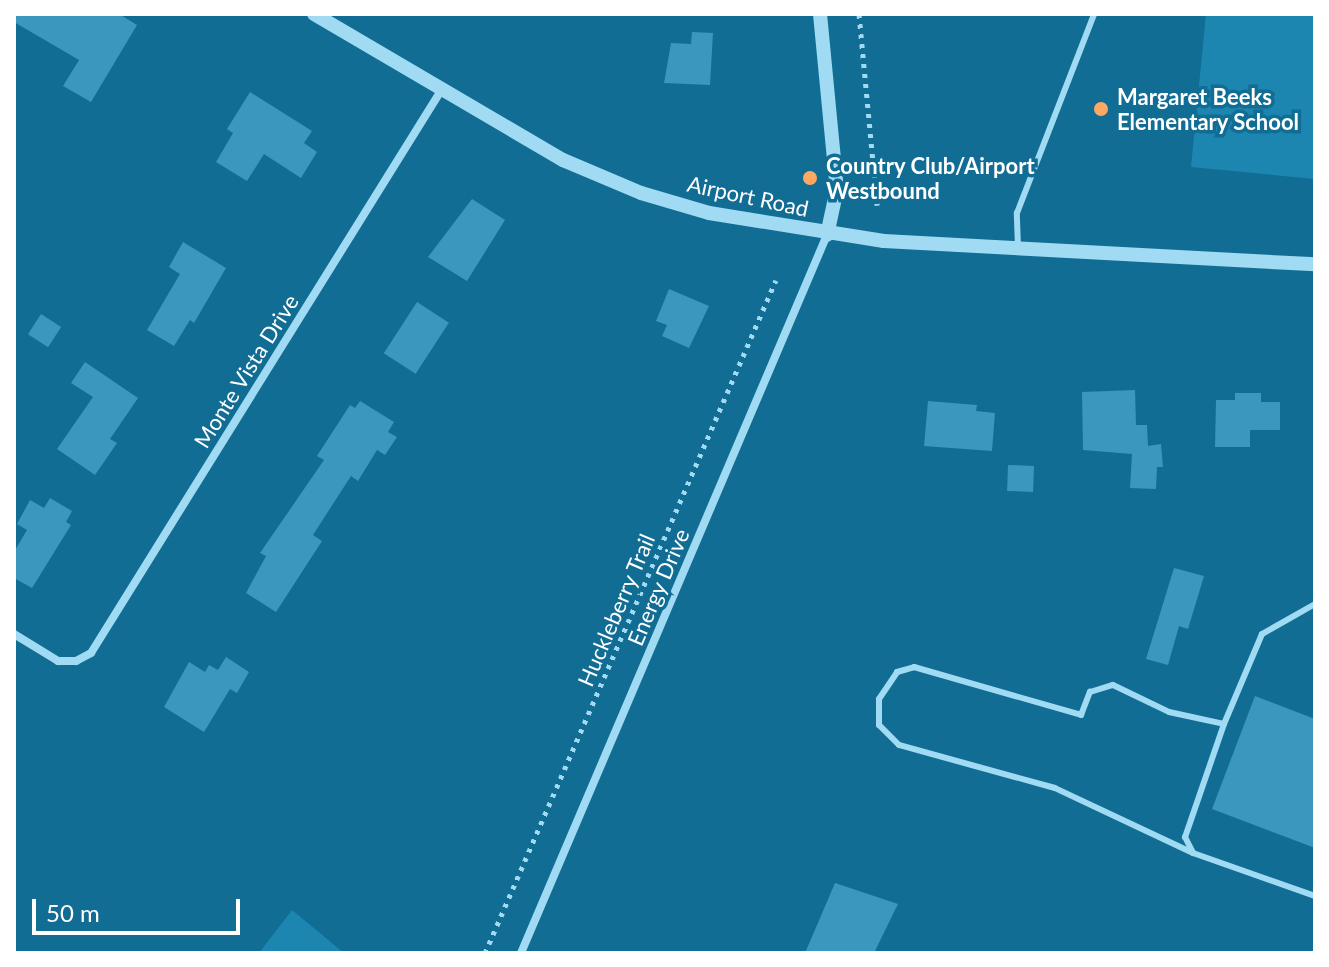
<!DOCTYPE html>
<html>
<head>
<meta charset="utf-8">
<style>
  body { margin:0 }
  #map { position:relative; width:1329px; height:967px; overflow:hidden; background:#116d94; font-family:Lato,sans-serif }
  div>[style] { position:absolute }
  .green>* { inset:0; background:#1c86b1 }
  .building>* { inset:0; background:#3a97bd; transform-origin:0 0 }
  .path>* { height:5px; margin-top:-2.5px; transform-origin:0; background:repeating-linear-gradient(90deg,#a0dbf3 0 4px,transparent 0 10px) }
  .service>* { height:6px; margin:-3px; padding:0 3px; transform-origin:3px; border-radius:3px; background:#a0dbf3 }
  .minor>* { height:8px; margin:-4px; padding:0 4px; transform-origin:4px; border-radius:4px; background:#a0dbf3 }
  .tertiary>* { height:14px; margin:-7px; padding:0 7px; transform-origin:7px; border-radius:7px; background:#a0dbf3 }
  .dots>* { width:22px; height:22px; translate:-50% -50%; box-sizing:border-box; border:4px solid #116d94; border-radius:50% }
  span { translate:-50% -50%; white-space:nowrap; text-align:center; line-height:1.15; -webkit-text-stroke:7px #116d94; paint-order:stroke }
  .poi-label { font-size:22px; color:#fff; font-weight:700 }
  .left { translate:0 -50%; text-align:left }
  .street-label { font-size:22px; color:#fff }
  .frame { position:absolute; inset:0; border:16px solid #fff; pointer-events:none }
  .scale { position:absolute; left:32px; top:899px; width:208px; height:36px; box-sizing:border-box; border:4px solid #fff; border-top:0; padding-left:10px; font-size:24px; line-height:28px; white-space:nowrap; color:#fff; -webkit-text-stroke:6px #116d94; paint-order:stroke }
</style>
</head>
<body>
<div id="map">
  <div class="green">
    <div style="clip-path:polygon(1206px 14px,1315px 14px,1315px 179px,1191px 167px)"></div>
    <div style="clip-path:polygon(292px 910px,344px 953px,259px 953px)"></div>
  </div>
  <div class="building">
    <div style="clip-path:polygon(14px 14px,119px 14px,137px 25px,91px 102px,63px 86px,79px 60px,14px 22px)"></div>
    <div style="clip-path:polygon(692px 32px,713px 33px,710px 85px,664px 83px,671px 43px,691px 44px)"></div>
    <div style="clip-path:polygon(250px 92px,312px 131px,304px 143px,317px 152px,301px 178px,264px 154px,247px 181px,216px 162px,233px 133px,227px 129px)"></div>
    <div style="clip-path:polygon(472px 199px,505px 220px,467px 281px,428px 257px)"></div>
    <div style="clip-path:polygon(183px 242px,226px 268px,194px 323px,190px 320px,174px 346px,147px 330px,180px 274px,169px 267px)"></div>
    <div style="clip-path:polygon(669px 289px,709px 306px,689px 348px,662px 336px,667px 325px,656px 321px)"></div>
    <div style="left:417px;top:302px;width:38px;height:61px;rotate:33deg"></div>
    <div style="left:41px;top:314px;width:24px;height:24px;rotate:33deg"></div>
    <div style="clip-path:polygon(85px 362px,138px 398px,110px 439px,117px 443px,95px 475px,57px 449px,93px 397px,71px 383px)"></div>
    <div style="clip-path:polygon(1135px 390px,1136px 425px,1147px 425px,1148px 446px,1161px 444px,1163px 467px,1157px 467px,1156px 489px,1130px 488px,1132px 454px,1083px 450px,1082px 392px)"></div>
    <div style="clip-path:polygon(1235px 393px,1261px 393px,1261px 402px,1280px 402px,1280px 430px,1250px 430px,1250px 447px,1215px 447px,1216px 400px,1235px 400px)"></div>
    <div style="clip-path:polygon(360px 401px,394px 422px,388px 432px,397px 437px,385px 455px,377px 450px,358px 481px,351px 476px,313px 535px,322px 541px,276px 612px,246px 593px,266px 556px,260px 553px,324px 460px,317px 456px,350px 405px,355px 408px)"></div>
    <div style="clip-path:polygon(928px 401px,977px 405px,976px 411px,995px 413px,992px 451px,924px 446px)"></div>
    <div style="left:1008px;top:465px;width:26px;height:26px;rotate:2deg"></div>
    <div style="clip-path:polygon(50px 498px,72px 511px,66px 522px,71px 525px,32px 588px,14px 578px,14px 552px,27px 530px,17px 524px,30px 500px,44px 508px)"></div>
    <div style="clip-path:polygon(1174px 568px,1204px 576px,1188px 629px,1179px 626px,1168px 665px,1146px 659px)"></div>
    <div style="clip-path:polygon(226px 657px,249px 672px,237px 693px,230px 689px,204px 732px,164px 707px,189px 662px,205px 672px,209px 665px,218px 670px)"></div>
    <div style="clip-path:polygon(1255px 696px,1315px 719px,1315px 848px,1212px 809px)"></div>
    <div style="clip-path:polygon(835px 883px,898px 904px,874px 953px,805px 953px)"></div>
  </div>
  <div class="path">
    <div style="left:859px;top:14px;width:192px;rotate:84.6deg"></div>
    <div style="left:485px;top:953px;width:733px;rotate:-66.62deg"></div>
  </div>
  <div class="service">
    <div style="left:1018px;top:248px;width:35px;rotate:-92deg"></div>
    <div style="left:1017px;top:213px;width:213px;rotate:-68.8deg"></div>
    <div style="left:1315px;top:604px;width:61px;rotate:150.5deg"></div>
    <div style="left:1262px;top:634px;width:98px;rotate:112.9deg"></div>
    <div style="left:1224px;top:724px;width:120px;rotate:109deg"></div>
    <div style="left:1185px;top:837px;width:18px;rotate:63deg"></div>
    <div style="left:1193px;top:853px;width:129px;rotate:19.4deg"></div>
    <div style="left:1193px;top:853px;width:153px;rotate:-154.8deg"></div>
    <div style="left:1055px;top:788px;width:162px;rotate:-164.6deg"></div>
    <div style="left:899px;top:745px;width:28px;rotate:-135deg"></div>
    <div style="left:879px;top:725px;width:26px;rotate:-90deg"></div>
    <div style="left:879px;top:699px;width:32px;rotate:-56deg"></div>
    <div style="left:897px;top:672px;width:18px;rotate:-16deg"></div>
    <div style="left:914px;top:667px;width:174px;rotate:16deg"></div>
    <div style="left:1081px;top:715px;width:25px;rotate:-69deg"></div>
    <div style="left:1090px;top:692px;width:24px;rotate:-17deg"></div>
    <div style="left:1113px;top:685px;width:62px;rotate:25.7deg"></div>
    <div style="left:1169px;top:712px;width:56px;rotate:12.3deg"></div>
  </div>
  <div class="minor">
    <div style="left:14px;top:634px;width:52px;rotate:31.5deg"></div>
    <div style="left:58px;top:661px;width:18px"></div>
    <div style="left:76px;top:661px;width:17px;rotate:-28deg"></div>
    <div style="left:91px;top:653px;width:661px;rotate:-58.11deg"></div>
    <div style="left:521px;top:953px;width:780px;rotate:-66.92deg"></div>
  </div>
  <div class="tertiary">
    <div style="left:314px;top:14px;width:289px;rotate:30.4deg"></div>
    <div style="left:563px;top:160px;width:85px;rotate:22.9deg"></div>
    <div style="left:641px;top:193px;width:71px;rotate:16.4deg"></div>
    <div style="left:709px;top:213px;width:177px;rotate:9.1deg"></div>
    <div style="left:884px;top:241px;width:432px;rotate:3.1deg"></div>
    <div style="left:820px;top:14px;width:176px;rotate:84.5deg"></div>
    <div style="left:837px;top:189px;width:47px;rotate:102.3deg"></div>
  </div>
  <div class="dots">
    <div style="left:1101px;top:109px;background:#ffa862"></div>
    <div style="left:810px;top:178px;background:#ffa862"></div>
  </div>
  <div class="poi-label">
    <span class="left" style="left:1117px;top:109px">Margaret Beeks<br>Elementary School</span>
    <span class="left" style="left:826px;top:178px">Country Club/Airport<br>Westbound</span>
  </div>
  <div class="street-label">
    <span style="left:748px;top:196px;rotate:12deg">Airport Road</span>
    <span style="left:246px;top:371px;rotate:-58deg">Monte Vista Drive</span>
    <span style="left:658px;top:587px;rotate:-67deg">Energy Drive</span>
    <span style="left:616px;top:610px;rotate:-67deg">Huckleberry Trail</span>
  </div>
  <div class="frame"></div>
  <div class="scale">50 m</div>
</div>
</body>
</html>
